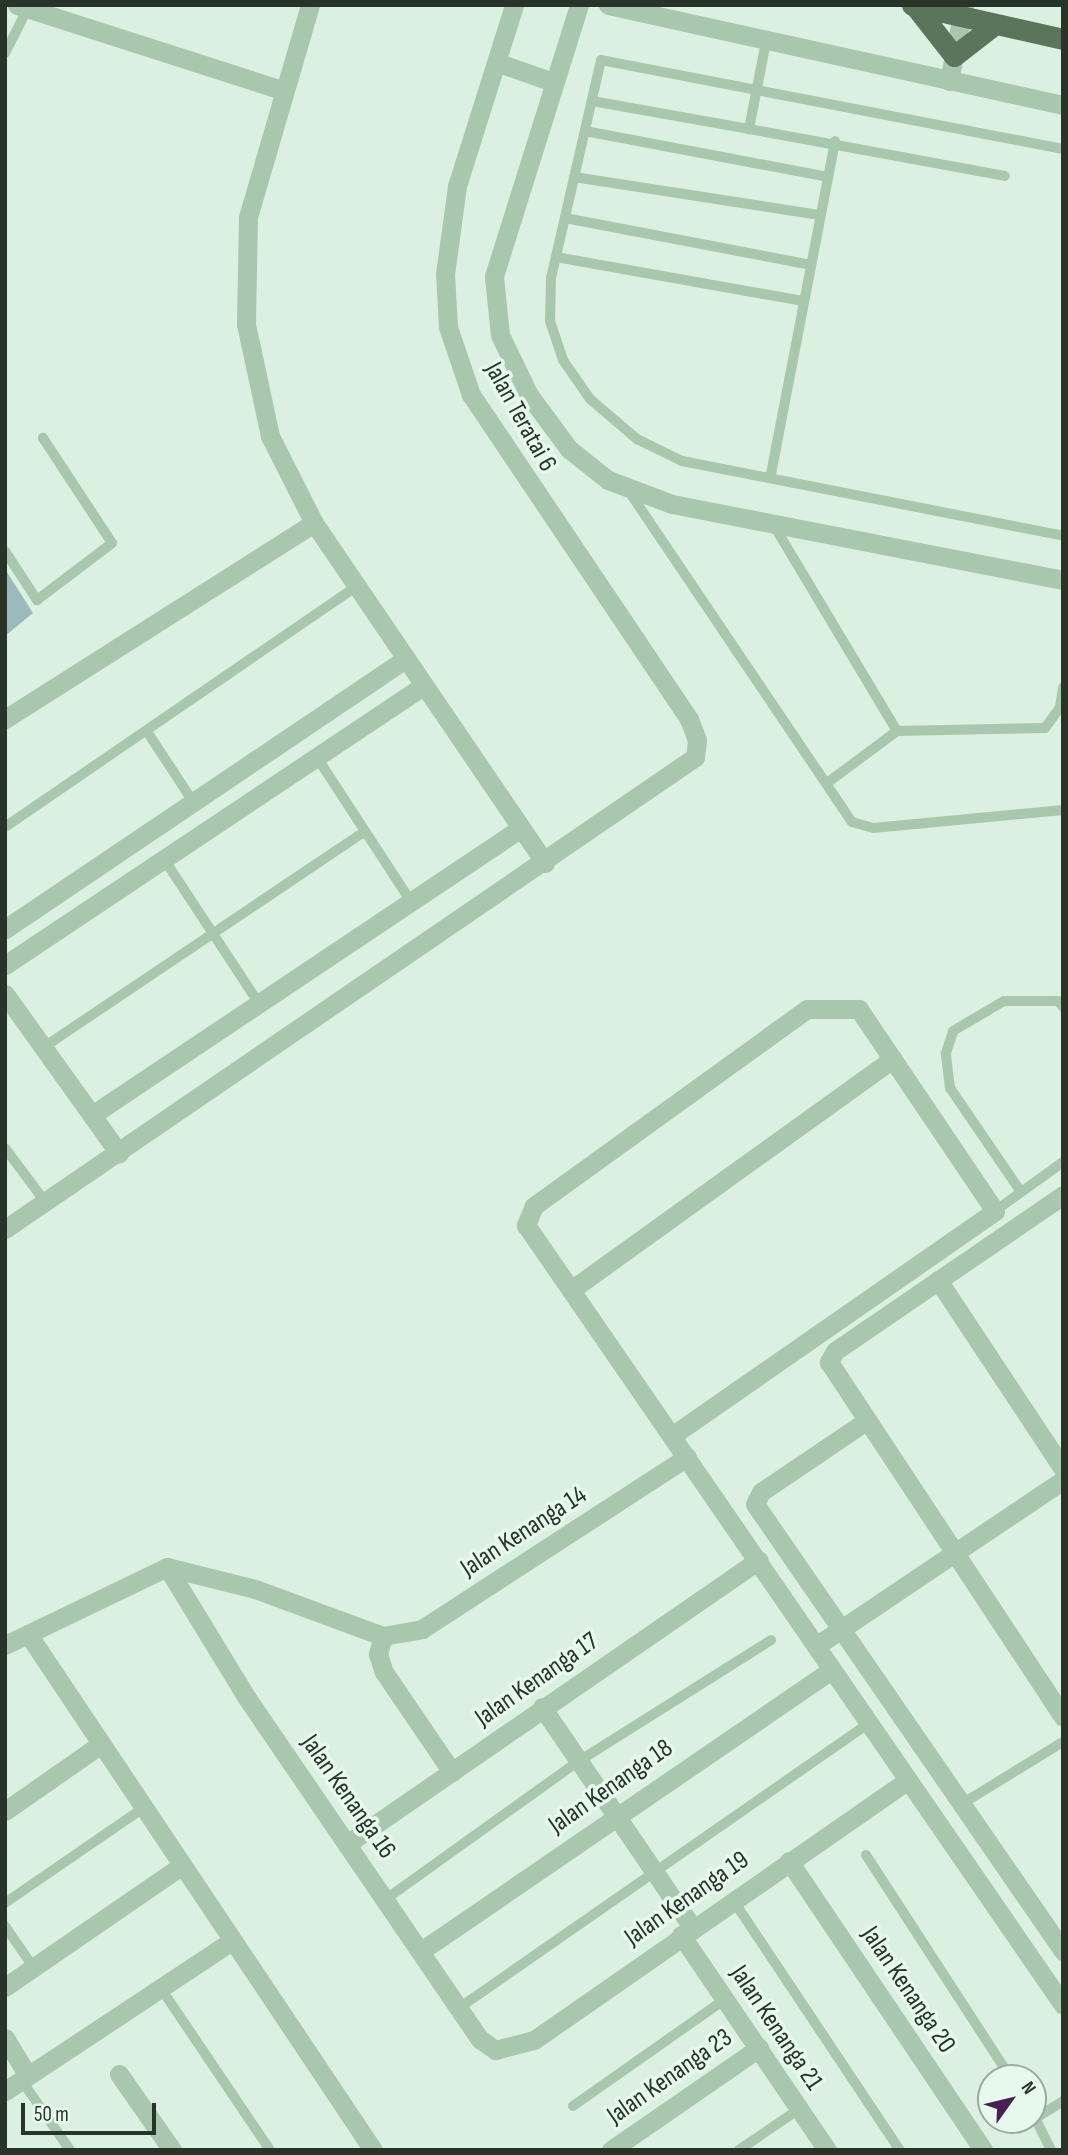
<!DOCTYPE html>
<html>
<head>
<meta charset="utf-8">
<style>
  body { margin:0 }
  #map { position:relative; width:1068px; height:2155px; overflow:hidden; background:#dbf0e1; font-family:"Sofia Sans Condensed",sans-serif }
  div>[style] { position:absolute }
  .green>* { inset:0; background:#9cbabd }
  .lane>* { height:10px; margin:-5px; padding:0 5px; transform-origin:5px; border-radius:5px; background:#a8c7ae }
  .street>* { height:19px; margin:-9.5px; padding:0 9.5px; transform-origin:9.5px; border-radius:9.5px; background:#a8c7ae }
  .primary>* { height:21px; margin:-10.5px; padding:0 10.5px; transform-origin:10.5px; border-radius:10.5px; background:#5a755c }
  span { translate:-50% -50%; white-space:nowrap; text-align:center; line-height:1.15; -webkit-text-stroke:7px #e7f8ec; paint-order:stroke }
  .street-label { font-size:26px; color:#283428 }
  .frame { position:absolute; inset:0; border:7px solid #283428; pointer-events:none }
  .north { position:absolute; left:977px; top:2064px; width:70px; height:70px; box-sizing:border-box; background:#e7f8ec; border:2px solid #9baa9e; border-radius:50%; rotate:56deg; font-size:19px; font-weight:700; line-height:28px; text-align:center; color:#283428 }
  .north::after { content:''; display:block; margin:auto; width:24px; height:32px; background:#492052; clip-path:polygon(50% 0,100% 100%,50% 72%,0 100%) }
  .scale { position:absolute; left:21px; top:2103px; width:135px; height:32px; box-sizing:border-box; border:4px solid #283428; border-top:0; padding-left:9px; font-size:21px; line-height:24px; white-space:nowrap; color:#283428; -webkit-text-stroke:5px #e7f8ec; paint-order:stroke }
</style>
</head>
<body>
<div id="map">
  <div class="green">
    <div style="clip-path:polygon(5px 569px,33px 613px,5px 636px)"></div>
  </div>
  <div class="lane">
    <div style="left:766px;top:42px;width:89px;rotate:101.1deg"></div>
    <div style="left:749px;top:129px;width:260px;rotate:10.4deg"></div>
    <div style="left:5px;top:53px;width:53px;rotate:-62.9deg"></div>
    <div style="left:592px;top:101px;width:159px;rotate:10.1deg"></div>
    <div style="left:585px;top:131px;width:247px;rotate:10.7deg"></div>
    <div style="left:1063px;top:149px;width:470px;rotate:-169.1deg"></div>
    <div style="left:601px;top:60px;width:224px;rotate:102.9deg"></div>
    <div style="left:551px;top:278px;width:43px;rotate:91.3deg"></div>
    <div style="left:550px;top:321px;width:41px;rotate:71.6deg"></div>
    <div style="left:563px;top:360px;width:47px;rotate:55.3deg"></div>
    <div style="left:590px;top:399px;width:62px;rotate:40.4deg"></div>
    <div style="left:637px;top:439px;width:50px;rotate:26.1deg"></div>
    <div style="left:682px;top:461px;width:388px;rotate:11.1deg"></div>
    <div style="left:574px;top:177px;width:249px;rotate:8.8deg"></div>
    <div style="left:565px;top:218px;width:250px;rotate:10.8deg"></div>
    <div style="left:556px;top:257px;width:252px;rotate:10.1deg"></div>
    <div style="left:771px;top:474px;width:339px;rotate:-79.1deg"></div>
    <div style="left:628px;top:490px;width:400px;rotate:56deg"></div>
    <div style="left:852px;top:822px;width:22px;rotate:16deg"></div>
    <div style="left:873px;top:828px;width:191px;rotate:-5.4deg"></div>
    <div style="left:776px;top:529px;width:235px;rotate:59.1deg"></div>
    <div style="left:5px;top:551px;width:59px;rotate:56.9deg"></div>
    <div style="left:37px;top:600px;width:94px;rotate:-37.2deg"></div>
    <div style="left:112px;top:543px;width:126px;rotate:-123.3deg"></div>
    <div style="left:148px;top:733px;width:84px;rotate:56.7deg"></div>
    <div style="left:318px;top:759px;width:172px;rotate:56.9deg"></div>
    <div style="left:827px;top:783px;width:87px;rotate:-36.6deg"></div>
    <div style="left:897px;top:731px;width:148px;rotate:-1.2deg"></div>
    <div style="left:1045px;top:728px;width:26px;rotate:-54deg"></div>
    <div style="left:1060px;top:707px;width:20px;rotate:-81deg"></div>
    <div style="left:5px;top:827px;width:427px;rotate:-34.4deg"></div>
    <div style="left:164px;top:859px;width:175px;rotate:56.7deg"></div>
    <div style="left:44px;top:1047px;width:386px;rotate:-33.9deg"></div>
    <div style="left:5px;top:1148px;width:69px;rotate:53.3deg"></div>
    <div style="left:1021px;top:1192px;width:126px;rotate:-124.3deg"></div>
    <div style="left:950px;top:1088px;width:35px;rotate:-97deg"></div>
    <div style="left:946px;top:1053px;width:23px;rotate:-72deg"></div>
    <div style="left:953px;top:1031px;width:59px;rotate:-30.5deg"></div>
    <div style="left:1004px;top:1001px;width:54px"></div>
    <div style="left:1058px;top:1001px;width:8px;rotate:50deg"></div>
    <div style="left:995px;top:1211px;width:84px;rotate:-35.8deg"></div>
    <div style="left:960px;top:1805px;width:121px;rotate:-31.5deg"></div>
    <div style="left:866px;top:1855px;width:266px;rotate:57deg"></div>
    <div style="left:386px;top:1899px;width:237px;rotate:-35.6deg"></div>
    <div style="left:579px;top:1761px;width:227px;rotate:-32.2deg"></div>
    <div style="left:733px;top:1900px;width:301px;rotate:56.3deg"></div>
    <div style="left:5px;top:1903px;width:168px;rotate:-34.5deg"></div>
    <div style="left:5px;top:1926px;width:51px;rotate:55.4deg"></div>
    <div style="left:160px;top:1987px;width:197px;rotate:56deg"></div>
    <div style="left:459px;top:2008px;width:498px;rotate:-34.8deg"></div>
    <div style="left:22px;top:2081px;width:84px;rotate:55.2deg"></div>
    <div style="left:573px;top:2106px;width:186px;rotate:-35.1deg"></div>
    <div style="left:1033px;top:2114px;width:40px;rotate:63.4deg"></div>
    <div style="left:1036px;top:2118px;width:32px;rotate:-32deg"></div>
    <div style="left:739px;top:2150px;width:73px;rotate:-34.3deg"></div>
  </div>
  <div class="street">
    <div style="left:17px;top:5px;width:278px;rotate:17.8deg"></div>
    <div style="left:310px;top:5px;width:221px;rotate:106.3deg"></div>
    <div style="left:248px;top:217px;width:107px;rotate:91.1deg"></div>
    <div style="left:246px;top:324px;width:115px;rotate:77.9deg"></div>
    <div style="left:270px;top:436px;width:97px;rotate:63.2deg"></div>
    <div style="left:314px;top:523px;width:411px;rotate:55.8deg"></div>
    <div style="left:579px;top:5px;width:285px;rotate:107.4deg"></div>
    <div style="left:494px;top:277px;width:58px;rotate:84.1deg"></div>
    <div style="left:500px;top:335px;width:67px;rotate:64.2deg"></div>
    <div style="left:529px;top:395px;width:67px;rotate:53.5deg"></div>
    <div style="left:569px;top:449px;width:50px;rotate:38.5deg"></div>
    <div style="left:608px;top:480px;width:68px;rotate:20.6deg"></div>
    <div style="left:672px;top:504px;width:398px;rotate:11deg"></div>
    <div style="left:608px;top:5px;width:466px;rotate:12.4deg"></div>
    <div style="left:499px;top:63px;width:57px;rotate:19.4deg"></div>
    <div style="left:949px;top:81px;width:77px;rotate:-78.8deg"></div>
    <div style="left:5px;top:719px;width:366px;rotate:-32.4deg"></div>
    <div style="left:5px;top:929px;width:483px;rotate:-34deg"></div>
    <div style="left:5px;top:965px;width:503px;rotate:-33.72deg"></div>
    <div style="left:5px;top:994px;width:196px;rotate:54.4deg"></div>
    <div style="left:92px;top:1115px;width:516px;rotate:-33.78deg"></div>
    <div style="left:1063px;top:1195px;width:276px;rotate:145.6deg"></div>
    <div style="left:835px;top:1351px;width:13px;rotate:119deg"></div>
    <div style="left:829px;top:1362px;width:425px;rotate:56.6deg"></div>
    <div style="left:5px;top:1229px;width:836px;rotate:-34.37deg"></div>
    <div style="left:695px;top:757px;width:17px;rotate:-83deg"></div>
    <div style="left:697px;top:740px;width:22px;rotate:-111deg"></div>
    <div style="left:689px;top:719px;width:391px;rotate:-123.9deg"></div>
    <div style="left:471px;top:395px;width:72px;rotate:-108.7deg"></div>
    <div style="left:448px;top:327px;width:53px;rotate:-93.2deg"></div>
    <div style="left:445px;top:274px;width:89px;rotate:-82.2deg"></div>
    <div style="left:457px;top:186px;width:190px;rotate:-72.5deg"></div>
    <div style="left:938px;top:1280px;width:227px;rotate:56.5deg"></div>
    <div style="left:571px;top:1290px;width:396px;rotate:-35.7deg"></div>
    <div style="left:866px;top:1421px;width:127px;rotate:145.9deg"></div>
    <div style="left:761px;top:1492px;width:13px;rotate:117deg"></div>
    <div style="left:755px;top:1504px;width:543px;rotate:55.43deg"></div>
    <div style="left:673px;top:1435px;width:392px;rotate:-34.8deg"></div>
    <div style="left:995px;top:1211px;width:244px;rotate:-124deg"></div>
    <div style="left:859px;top:1009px;width:52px;rotate:180deg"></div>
    <div style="left:807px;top:1009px;width:337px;rotate:144.2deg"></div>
    <div style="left:534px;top:1206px;width:21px;rotate:113deg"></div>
    <div style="left:526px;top:1225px;width:947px;rotate:55.45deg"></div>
    <div style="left:167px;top:1567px;width:153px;rotate:58.6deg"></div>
    <div style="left:247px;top:1698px;width:413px;rotate:55.7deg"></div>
    <div style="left:480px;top:2039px;width:19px;rotate:36deg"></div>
    <div style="left:495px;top:2050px;width:40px;rotate:-14.4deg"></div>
    <div style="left:534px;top:2040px;width:453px;rotate:-34.8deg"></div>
    <div style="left:28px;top:1634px;width:621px;rotate:56.23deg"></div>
    <div style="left:383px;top:1636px;width:19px;rotate:106deg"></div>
    <div style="left:378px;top:1654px;width:19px;rotate:72deg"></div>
    <div style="left:384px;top:1672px;width:121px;rotate:55.8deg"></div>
    <div style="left:5px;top:1645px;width:180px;rotate:-25.7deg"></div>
    <div style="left:167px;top:1567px;width:91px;rotate:14deg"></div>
    <div style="left:255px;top:1589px;width:136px;rotate:20.2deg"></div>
    <div style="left:383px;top:1636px;width:40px;rotate:-10deg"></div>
    <div style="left:422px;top:1629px;width:316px;rotate:-33deg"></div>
    <div style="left:816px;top:1646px;width:298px;rotate:-33.9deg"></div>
    <div style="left:542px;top:1707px;width:266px;rotate:55.7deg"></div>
    <div style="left:5px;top:1811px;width:117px;rotate:-34.9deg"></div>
    <div style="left:347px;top:1844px;width:500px;rotate:-34.6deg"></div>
    <div style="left:789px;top:1861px;width:348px;rotate:56.1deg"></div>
    <div style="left:681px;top:1935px;width:260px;rotate:55.8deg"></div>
    <div style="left:421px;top:1951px;width:498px;rotate:-34.4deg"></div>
    <div style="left:5px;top:1987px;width:214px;rotate:-34.5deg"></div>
    <div style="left:5px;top:2038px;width:44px;rotate:58.8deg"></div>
    <div style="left:119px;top:2074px;width:93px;rotate:55.1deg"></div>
    <div style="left:5px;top:2091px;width:270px;rotate:-33.5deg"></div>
    <div style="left:611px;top:2150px;width:180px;rotate:-34.6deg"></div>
  </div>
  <div class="primary">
    <div style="left:912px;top:5px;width:155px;rotate:12.7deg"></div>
    <div style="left:915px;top:6px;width:63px;rotate:52deg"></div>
    <div style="left:954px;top:56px;width:51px;rotate:-37.8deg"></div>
  </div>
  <div class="street-label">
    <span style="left:520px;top:417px;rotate:61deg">Jalan Teratai 6</span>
    <span style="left:524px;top:1532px;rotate:-33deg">Jalan Kenanga 14</span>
    <span style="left:537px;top:1680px;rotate:-35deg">Jalan Kenanga 17</span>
    <span style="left:611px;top:1787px;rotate:-35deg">Jalan Kenanga 18</span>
    <span style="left:348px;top:1797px;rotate:55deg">Jalan Kenanga 16</span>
    <span style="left:687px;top:1899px;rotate:-35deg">Jalan Kenanga 19</span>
    <span style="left:908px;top:1990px;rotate:56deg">Jalan Kenanga 20</span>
    <span style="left:776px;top:2028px;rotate:56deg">Jalan Kenanga 21</span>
    <span style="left:670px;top:2077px;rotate:-35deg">Jalan Kenanga 23</span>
  </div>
  <div class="frame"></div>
  <div class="north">N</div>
  <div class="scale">50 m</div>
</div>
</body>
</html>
